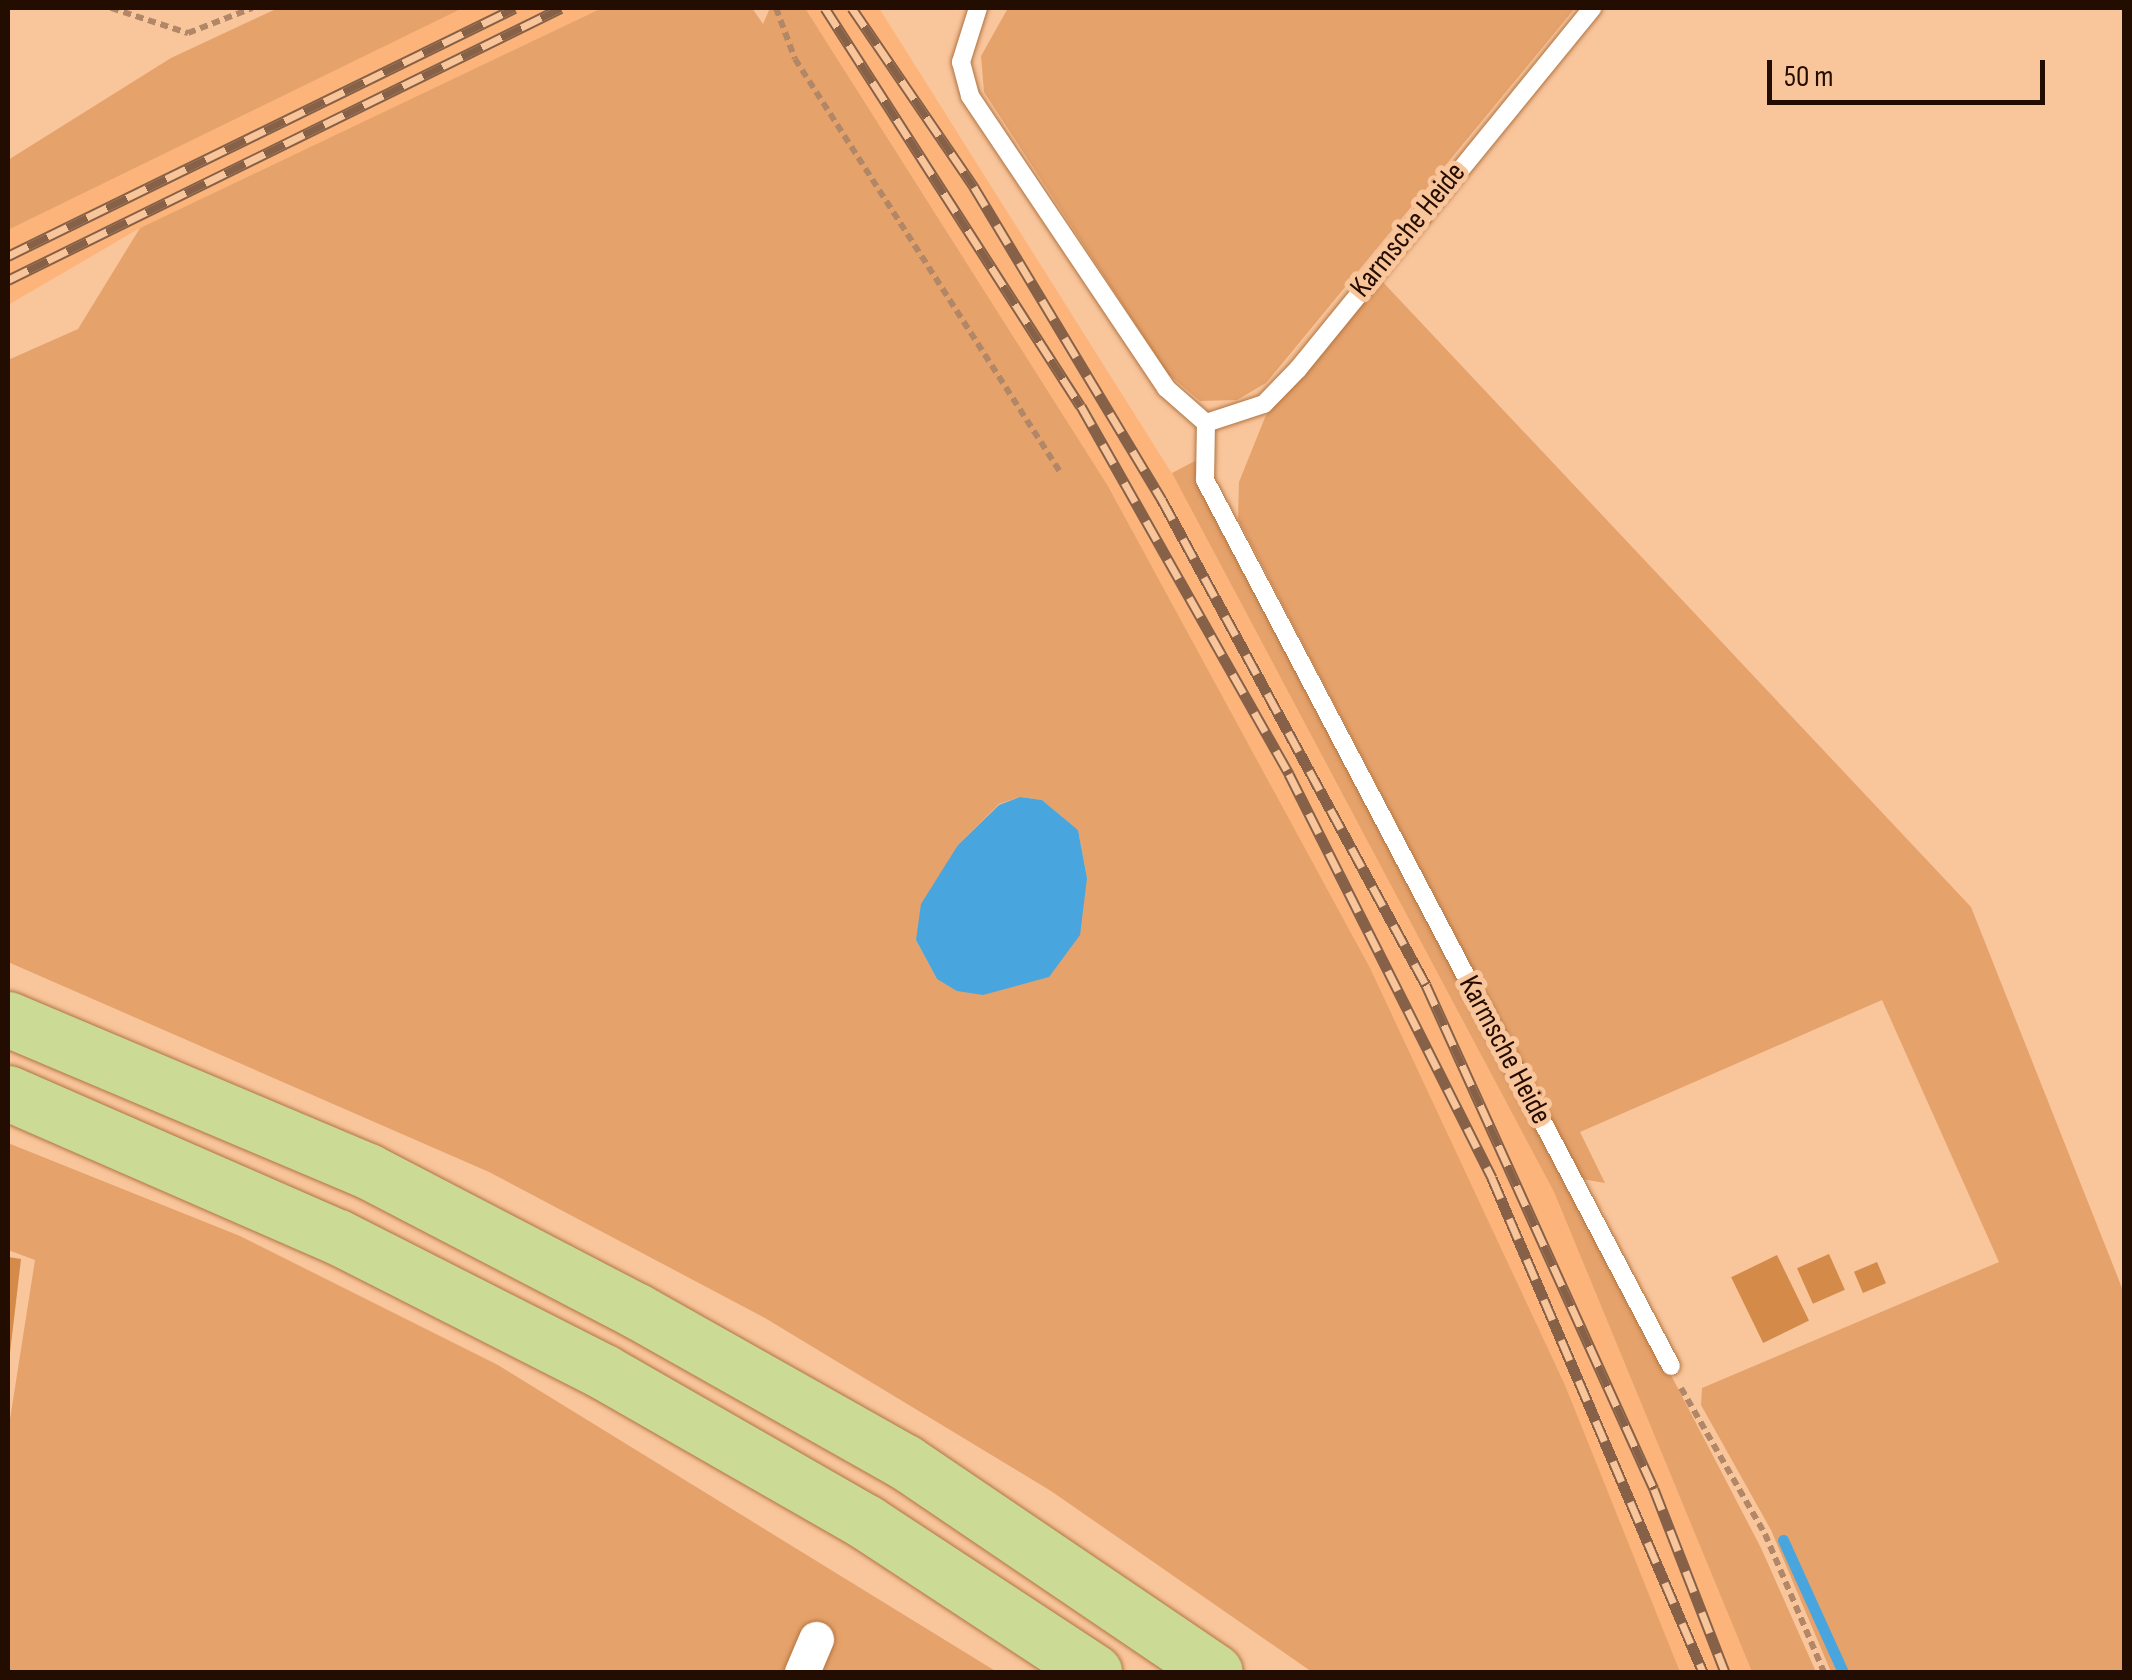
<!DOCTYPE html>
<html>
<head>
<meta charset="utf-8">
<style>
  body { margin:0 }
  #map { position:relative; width:2132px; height:1680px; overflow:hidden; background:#f9c59b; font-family:"Sofia Sans Condensed",sans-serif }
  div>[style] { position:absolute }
  .built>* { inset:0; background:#fcb47a }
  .green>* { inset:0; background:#e6a26b }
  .water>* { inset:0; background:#48a5de }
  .stream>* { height:11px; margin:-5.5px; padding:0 5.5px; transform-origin:5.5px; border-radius:5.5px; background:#48a5de }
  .building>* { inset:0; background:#d48a49; transform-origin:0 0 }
  .path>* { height:6px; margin-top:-3px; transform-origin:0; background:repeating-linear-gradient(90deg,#b18767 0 8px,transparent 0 13px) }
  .roads { filter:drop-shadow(0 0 2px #b17441) drop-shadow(0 0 2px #b17441) }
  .service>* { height:18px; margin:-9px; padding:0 9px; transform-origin:9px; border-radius:9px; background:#fff }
  .minor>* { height:35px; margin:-17.5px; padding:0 17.5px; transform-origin:17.5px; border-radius:17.5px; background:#fff }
  .trunk>* { height:55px; margin:-27.5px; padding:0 27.5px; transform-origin:27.5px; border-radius:27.5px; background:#cbdb96 }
  .rail>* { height:11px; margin-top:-5.5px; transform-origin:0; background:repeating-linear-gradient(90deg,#f9c59b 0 22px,#866147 0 44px); box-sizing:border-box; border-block:2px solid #866147 }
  span { translate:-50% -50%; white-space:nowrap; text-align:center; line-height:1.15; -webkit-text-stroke:10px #f9c59b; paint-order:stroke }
  .street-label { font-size:30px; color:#230c00 }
  .frame { position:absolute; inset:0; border:10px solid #230c00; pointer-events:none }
  .scale { position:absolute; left:1767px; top:60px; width:278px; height:45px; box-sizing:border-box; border:5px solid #230c00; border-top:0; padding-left:12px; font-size:30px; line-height:35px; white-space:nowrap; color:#230c00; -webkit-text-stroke:8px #f9c59b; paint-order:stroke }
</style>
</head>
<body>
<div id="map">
  <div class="built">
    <div style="clip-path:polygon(463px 8px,602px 8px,140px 228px,8px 305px,8px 230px)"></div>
    <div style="clip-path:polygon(805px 8px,879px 8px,1186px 496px,1554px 1192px,1752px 1672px,1680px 1672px,1671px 1660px,1565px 1385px,1369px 968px,1108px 486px)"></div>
  </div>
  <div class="green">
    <div style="clip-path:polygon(278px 8px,463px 8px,8px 230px,8px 160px,171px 58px)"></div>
    <div style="clip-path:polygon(evenodd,602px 8px,752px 8px,763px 24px,770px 8px,805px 8px,1108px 486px,1370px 968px,1565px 1385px,1680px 1672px,1312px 1672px,1051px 1491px,765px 1318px,489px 1172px,8px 962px,8px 360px,78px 329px,140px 228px,602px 8px,1020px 797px,1042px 800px,1078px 830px,1087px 878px,937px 979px,916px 940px,958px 845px,999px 804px,1020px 797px)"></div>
    <div style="clip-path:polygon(1008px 8px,1575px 8px,1266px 383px,1237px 400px,1200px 401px,1168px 374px,984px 92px,981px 56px)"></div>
    <div style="clip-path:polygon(1380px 279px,1971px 907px,2124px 1293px,2124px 1672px,1831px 1672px,1771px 1530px,1701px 1405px,1702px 1388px,1999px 1262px,1882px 1000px,1580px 1132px,1605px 1183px,1582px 1179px,1238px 519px,1239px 482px,1266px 415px)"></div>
    <div style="clip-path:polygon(1195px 461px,1761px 1548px,1816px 1672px,1752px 1672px,1554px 1192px,1172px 473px)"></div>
    <div style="clip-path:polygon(8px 1143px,240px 1236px,498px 1365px,997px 1672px,8px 1672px,8px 1432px,35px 1260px,8px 1250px)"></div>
  </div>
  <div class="water">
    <div style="clip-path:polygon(1020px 797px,1042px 800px,1078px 830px,1087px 878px,1080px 935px,1049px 977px,983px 995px,957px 991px,937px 979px,916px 940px,921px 904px,958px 845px,999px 805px)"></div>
  </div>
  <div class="stream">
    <div style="left:1783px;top:1540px;width:145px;rotate:65.6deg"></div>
  </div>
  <div class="building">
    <div style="left:1829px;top:1254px;width:39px;height:35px;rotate:66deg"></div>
    <div style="left:1777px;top:1255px;width:73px;height:51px;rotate:64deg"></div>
    <div style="clip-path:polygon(8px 1257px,21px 1259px,10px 1353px,8px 1353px)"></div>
    <div style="left:1877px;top:1262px;width:23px;height:25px;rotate:67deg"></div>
  </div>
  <div class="path">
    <div style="left:111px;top:8px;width:81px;rotate:18deg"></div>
    <div style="left:188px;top:33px;width:69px;rotate:-21.3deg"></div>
    <div style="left:776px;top:8px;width:54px;rotate:69.6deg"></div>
    <div style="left:795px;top:59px;width:490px;rotate:57.3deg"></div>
    <div style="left:1681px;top:1388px;width:168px;rotate:60.1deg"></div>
    <div style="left:1765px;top:1534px;width:150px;rotate:66.9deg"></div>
  </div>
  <div class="roads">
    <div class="service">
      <div style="left:978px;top:8px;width:57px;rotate:107.5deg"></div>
      <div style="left:961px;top:62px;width:35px;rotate:75deg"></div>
      <div style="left:970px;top:96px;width:352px;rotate:56.1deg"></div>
      <div style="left:1166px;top:388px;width:53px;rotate:41.2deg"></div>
      <div style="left:1206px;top:423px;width:61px;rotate:-18.1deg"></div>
      <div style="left:1264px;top:404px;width:49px;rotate:-45.8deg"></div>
      <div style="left:1298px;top:369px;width:466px;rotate:-50.8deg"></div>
      <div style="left:1206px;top:423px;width:57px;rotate:91deg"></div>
      <div style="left:1205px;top:480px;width:1001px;rotate:62.26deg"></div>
    </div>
    <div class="minor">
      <div style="left:802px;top:1672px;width:36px;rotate:-67deg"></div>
    </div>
    <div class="trunk">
      <div style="left:8px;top:1019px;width:391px;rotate:22.9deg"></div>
      <div style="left:368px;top:1171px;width:303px;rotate:27.5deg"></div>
      <div style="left:637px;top:1311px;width:308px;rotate:29.4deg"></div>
      <div style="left:905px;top:1462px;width:374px;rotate:34.1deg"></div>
      <div style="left:8px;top:1093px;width:360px;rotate:23.6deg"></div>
      <div style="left:338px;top:1237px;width:298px;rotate:26.9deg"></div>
      <div style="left:604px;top:1372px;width:302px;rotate:29.8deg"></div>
      <div style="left:866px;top:1522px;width:273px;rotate:33.3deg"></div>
    </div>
  </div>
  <div class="rail">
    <div style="left:825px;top:8px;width:473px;rotate:57.3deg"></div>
    <div style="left:1081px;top:406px;width:423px;rotate:60.5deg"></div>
    <div style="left:1289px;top:774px;width:452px;rotate:63.3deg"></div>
    <div style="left:1492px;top:1178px;width:537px;rotate:66.87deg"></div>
    <div style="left:852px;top:8px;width:217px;rotate:55.7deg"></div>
    <div style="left:974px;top:187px;width:365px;rotate:59deg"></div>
    <div style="left:1162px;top:500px;width:552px;rotate:61.44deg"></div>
    <div style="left:1426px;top:985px;width:553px;rotate:65.66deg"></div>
    <div style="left:1654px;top:1489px;width:196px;rotate:68.8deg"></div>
    <div style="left:8px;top:256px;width:564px;rotate:-26.07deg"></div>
    <div style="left:8px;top:280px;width:616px;rotate:-26.19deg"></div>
  </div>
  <div class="street-label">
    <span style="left:1408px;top:230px;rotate:-51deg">Karmsche Heide</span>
    <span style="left:1505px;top:1050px;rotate:62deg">Karmsche Heide</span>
  </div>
  <div class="frame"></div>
  <div class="scale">50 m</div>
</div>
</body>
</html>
